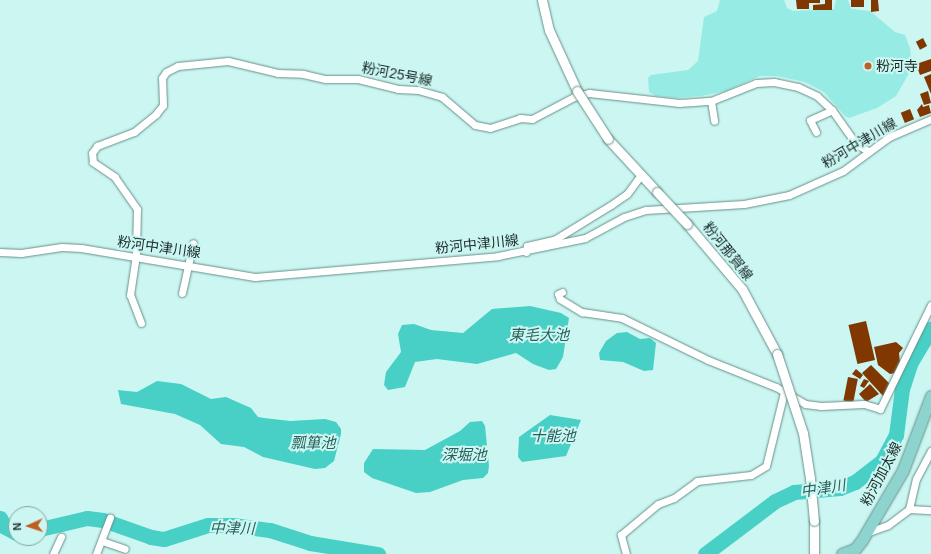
<!DOCTYPE html>
<html>
<head>
<meta charset="utf-8">
<style>
  body { margin:0 }
  #map { position:relative; width:931px; height:554px; overflow:hidden; background:#cbf6f1; font-family:Arial,"Noto Sans JP",sans-serif }
  div>[style] { position:absolute }
  .green>* { inset:0; background:#96ece4 }
  .water>* { inset:0; background:#48d0c6 }
  .river>* { height:15px; margin:-7.5px; padding:0 7.5px; transform-origin:7.5px; border-radius:7.5px; background:#48d0c6 }
  .building>* { inset:0; background:#803700; transform-origin:0 0 }
  .roads { filter:drop-shadow(0 0 1px #678f8a) drop-shadow(0 0 1px #678f8a) }
  .minor>* { height:7px; margin:-3.5px; padding:0 3.5px; transform-origin:3.5px; border-radius:3.5px; background:#fff }
  .secondary>* { height:9px; margin:-4.5px; padding:0 4.5px; transform-origin:4.5px; border-radius:4.5px; background:#fff }
  .primary>* { height:11px; margin:-5.5px; padding:0 5.5px; transform-origin:5.5px; border-radius:5.5px; background:#8dd3ce }
  .bridges { filter:drop-shadow(0 0 1px #678f8a) drop-shadow(0 0 1px #678f8a) }
  .secondary-bridge>* { height:9px; margin:-4.5px; padding:0 4.5px; transform-origin:4.5px; border-radius:4.5px; background:#fff }
  .dots>* { width:11px; height:11px; translate:-50% -50%; box-sizing:border-box; border:2px solid #cbf6f1; border-radius:50% }
  span { translate:-50% -50%; white-space:nowrap; text-align:center; line-height:1.15; -webkit-text-stroke:4px #cbf6f1; paint-order:stroke }
  .poi-label { font-size:14px; color:#1b2c2a }
  .left { translate:0 -50%; text-align:left }
  .street-label { font-size:14px; color:#1b2c2a }
  .water-label { font-size:15px; color:#29605c; font-style:italic }
  .north { position:absolute; left:8px; top:506px; width:40px; height:40px; box-sizing:border-box; background:#cbf6f1; border:1px solid #85a5a1; border-radius:50%; rotate:267deg; font-size:11px; font-weight:700; line-height:16px; text-align:center; color:#1b2c2a }
  .north::after { content:''; display:block; margin:auto; width:14px; height:18px; background:#c15f21; clip-path:polygon(50% 0,100% 100%,50% 72%,0 100%) }
</style>
</head>
<body>
<div id="map">
  <div class="green">
    <div style="clip-path:polygon(720px 0,784px 0,787px 8px,793px 11px,834px 9px,836px 0,848px 0,851px 9px,870px 11px,895px 32px,905px 35px,910px 48px,912px 68px,896px 96px,877px 108px,849px 118px,845px 116px,824px 92px,805px 82px,777px 76px,760px 76px,726px 91px,701px 96px,676px 98px,656px 96px,649px 92px,648px 78px,651px 75px,688px 70px,698px 61px,704px 17px,717px 11px)"></div>
  </div>
  <div class="water">
    <div style="clip-path:polygon(530px 306px,561px 313px,569px 318px,563px 357px,556px 369px,549px 370px,533px 364px,516px 353px,477px 364px,437px 359px,415px 362px,405px 387px,388px 390px,384px 385px,386px 372px,401px 352px,398px 334px,402px 325px,414px 324px,431px 330px,463px 333px,492px 309px)"></div>
    <div style="clip-path:polygon(627px 332px,640px 339px,650px 338px,656px 343px,653px 370px,644px 371px,623px 362px,600px 360px,599px 353px,606px 341px,617px 333px)"></div>
    <div style="clip-path:polygon(157px 381px,181px 384px,211px 399px,226px 397px,251px 408px,258px 417px,264px 418px,290px 421px,325px 419px,336px 422px,341px 429px,341px 434px,334px 461px,325px 468px,315px 469px,263px 457px,244px 447px,221px 444px,200px 425px,175px 414px,121px 404px,118px 390px,137px 392px)"></div>
    <div style="clip-path:polygon(550px 415px,581px 420px,566px 456px,522px 462px,518px 457px,519px 437px)"></div>
    <div style="clip-path:polygon(482px 421px,485px 426px,489px 466px,488px 473px,483px 478px,463px 480px,430px 492px,416px 493px,372px 478px,364px 472px,364px 463px,373px 449px,425px 450px,460px 431px,470px 422px)"></div>
  </div>
  <div class="river">
    <div style="left:0;top:518px;width:10px;rotate:61deg"></div>
    <div style="left:5px;top:527px;width:13px;rotate:29deg"></div>
    <div style="left:40px;top:529px;width:48px;rotate:-13.2deg"></div>
    <div style="left:87px;top:518px;width:16px;rotate:7deg"></div>
    <div style="left:103px;top:520px;width:51px;rotate:19.5deg"></div>
    <div style="left:151px;top:537px;width:13px;rotate:9deg"></div>
    <div style="left:164px;top:539px;width:46px;rotate:-17.7deg"></div>
    <div style="left:208px;top:525px;width:25px"></div>
    <div style="left:233px;top:525px;width:37px;rotate:8deg"></div>
    <div style="left:270px;top:530px;width:42px;rotate:18deg"></div>
    <div style="left:310px;top:543px;width:69px;rotate:9.2deg"></div>
    <div style="left:705px;top:554px;width:88px;rotate:-37.1deg"></div>
    <div style="left:775px;top:501px;width:21px;rotate:-25deg"></div>
    <div style="left:794px;top:492px;width:46px;rotate:-5deg"></div>
    <div style="left:840px;top:488px;width:16px;rotate:-22deg"></div>
    <div style="left:855px;top:482px;width:34px;rotate:-38deg"></div>
    <div style="left:882px;top:461px;width:30px;rotate:-62deg"></div>
    <div style="left:896px;top:435px;width:46px;rotate:-82.6deg"></div>
    <div style="left:902px;top:389px;width:28px;rotate:-72deg"></div>
    <div style="left:911px;top:362px;width:39px;rotate:-59deg"></div>
  </div>
  <div class="building">
    <div style="clip-path:polygon(796px 0,820px 0,820px 3px,809px 3px,809px 9px,797px 9px)"></div>
    <div style="clip-path:polygon(825px 0,832px 0,832px 10px,813px 10px,813px 5px,825px 4px)"></div>
    <div style="left:851px;top:0;width:13px;height:7px"></div>
    <div style="clip-path:polygon(871px 0,878px 0,879px 11px,871px 12px)"></div>
    <div style="left:923px;top:38px;width:9px;height:8px;rotate:63deg"></div>
    <div style="clip-path:polygon(931px 59px,931px 71px,920px 75px,916px 64px)"></div>
    <div style="clip-path:polygon(931px 74px,931px 94px,924px 77px)"></div>
    <div style="clip-path:polygon(928px 91px,931px 103px,924px 105px,920px 94px)"></div>
    <div style="clip-path:polygon(922px 104px,923px 107px,929px 105px,931px 113px,920px 117px,917px 110px)"></div>
    <div style="left:910px;top:109px;width:11px;height:10px;rotate:68deg"></div>
    <div style="left:866px;top:321px;width:40px;height:18px;rotate:77deg"></div>
    <div style="clip-path:polygon(896px 342px,903px 348px,899px 353px,900px 362px,896px 373px,890px 374px,878px 365px,874px 347px)"></div>
    <div style="clip-path:polygon(871px 365px,891px 385px,883px 396px,862px 373px)"></div>
    <div style="clip-path:polygon(856px 369px,863px 375px,860px 379px,852px 374px)"></div>
    <div style="left:848px;top:377px;width:10px;height:24px;rotate:11deg"></div>
    <div style="clip-path:polygon(864px 379px,869px 381px,864px 388px,860px 386px)"></div>
    <div style="clip-path:polygon(870px 384px,879px 394px,866px 402px,859px 394px)"></div>
  </div>
  <div class="roads">
    <div class="minor">
      <div style="left:711px;top:101px;width:20px;rotate:81deg"></div>
      <div style="left:816px;top:132px;width:13px;rotate:-117deg"></div>
      <div style="left:810px;top:120px;width:24px;rotate:-24deg"></div>
      <div style="left:0;top:252px;width:21px;rotate:3deg"></div>
      <div style="left:21px;top:253px;width:41px;rotate:-8.3deg"></div>
      <div style="left:62px;top:247px;width:19px;rotate:3deg"></div>
      <div style="left:81px;top:248px;width:176px;rotate:9.5deg"></div>
      <div style="left:255px;top:277px;width:244px;rotate:-4.9deg"></div>
      <div style="left:498px;top:256px;width:89px;rotate:-11.7deg"></div>
      <div style="left:585px;top:238px;width:44px;rotate:-28.3deg"></div>
      <div style="left:624px;top:217px;width:23px;rotate:-18deg"></div>
      <div style="left:646px;top:210px;width:98px;rotate:-3.5deg"></div>
      <div style="left:744px;top:204px;width:46px;rotate:-11.3deg"></div>
      <div style="left:789px;top:195px;width:59px;rotate:-24deg"></div>
      <div style="left:843px;top:171px;width:57px;rotate:-36.5deg"></div>
      <div style="left:889px;top:137px;width:46px;rotate:-23.2deg"></div>
      <div style="left:526px;top:252px;width:6px;rotate:-81deg"></div>
      <div style="left:527px;top:246px;width:28px;rotate:-13deg"></div>
      <div style="left:554px;top:240px;width:67px;rotate:-31.6deg"></div>
      <div style="left:611px;top:205px;width:19px;rotate:-35deg"></div>
      <div style="left:627px;top:194px;width:24px;rotate:-54deg"></div>
      <div style="left:562px;top:292px;width:4px;rotate:153deg"></div>
      <div style="left:558px;top:294px;width:5px;rotate:68deg"></div>
      <div style="left:560px;top:299px;width:26px;rotate:31deg"></div>
      <div style="left:582px;top:312px;width:40px;rotate:8.5deg"></div>
      <div style="left:622px;top:318px;width:96px;rotate:26deg"></div>
      <div style="left:708px;top:360px;width:73px;rotate:21.7deg"></div>
      <div style="left:776px;top:387px;width:34px;rotate:30deg"></div>
      <div style="left:805px;top:404px;width:16px;rotate:7deg"></div>
      <div style="left:821px;top:406px;width:43px;rotate:-2.7deg"></div>
      <div style="left:864px;top:404px;width:17px;rotate:17deg"></div>
      <div style="left:880px;top:409px;width:116px;rotate:-63.9deg"></div>
      <div style="left:182px;top:293px;width:51px;rotate:-77.6deg"></div>
      <div style="left:141px;top:323px;width:30px;rotate:-111deg"></div>
      <div style="left:130px;top:295px;width:40px;rotate:-81.5deg"></div>
      <div style="left:136px;top:255px;width:46px;rotate:-88.8deg"></div>
      <div style="left:137px;top:209px;width:39px;rotate:-125deg"></div>
      <div style="left:115px;top:177px;width:27px;rotate:-146deg"></div>
      <div style="left:93px;top:162px;width:9px;rotate:-96deg"></div>
      <div style="left:92px;top:153px;width:9px;rotate:-54deg"></div>
      <div style="left:97px;top:146px;width:40px;rotate:-21deg"></div>
      <div style="left:134px;top:132px;width:28px;rotate:-39deg"></div>
      <div style="left:156px;top:114px;width:11px;rotate:-52deg"></div>
      <div style="left:163px;top:105px;width:27px;rotate:-92deg"></div>
      <div style="left:162px;top:78px;width:7px;rotate:-56deg"></div>
      <div style="left:166px;top:72px;width:13px;rotate:-27deg"></div>
      <div style="left:178px;top:66px;width:50px;rotate:-5.7deg"></div>
      <div style="left:228px;top:61px;width:51px;rotate:13.5deg"></div>
      <div style="left:278px;top:73px;width:25px;rotate:2deg"></div>
      <div style="left:303px;top:74px;width:23px;rotate:13deg"></div>
      <div style="left:325px;top:79px;width:33px"></div>
      <div style="left:358px;top:79px;width:41px;rotate:14deg"></div>
      <div style="left:398px;top:89px;width:20px;rotate:3deg"></div>
      <div style="left:418px;top:90px;width:25px;rotate:16deg"></div>
      <div style="left:442px;top:97px;width:43px;rotate:40.3deg"></div>
      <div style="left:475px;top:125px;width:15px;rotate:11deg"></div>
      <div style="left:490px;top:128px;width:32px;rotate:-18deg"></div>
      <div style="left:520px;top:118px;width:12px;rotate:5deg"></div>
      <div style="left:532px;top:119px;width:47px;rotate:-27.6deg"></div>
      <div style="left:574px;top:97px;width:16px;rotate:-15deg"></div>
      <div style="left:589px;top:93px;width:91px;rotate:6.3deg"></div>
      <div style="left:679px;top:103px;width:32px;rotate:-4deg"></div>
      <div style="left:711px;top:101px;width:48px;rotate:-21.8deg"></div>
      <div style="left:756px;top:83px;width:18px;rotate:-3deg"></div>
      <div style="left:774px;top:82px;width:25px;rotate:12deg"></div>
      <div style="left:798px;top:87px;width:21px;rotate:25deg"></div>
      <div style="left:817px;top:96px;width:21px;rotate:43deg"></div>
      <div style="left:832px;top:110px;width:42px;rotate:54.8deg"></div>
      <div style="left:856px;top:144px;width:14px;rotate:30deg"></div>
      <div style="left:909px;top:509px;width:22px;rotate:3deg"></div>
      <div style="left:866px;top:533px;width:23px;rotate:-20deg"></div>
      <div style="left:888px;top:525px;width:26px;rotate:-37deg"></div>
      <div style="left:909px;top:509px;width:31px;rotate:-77deg"></div>
      <div style="left:916px;top:479px;width:32px;rotate:-62deg"></div>
      <div style="left:102px;top:541px;width:24px;rotate:19deg"></div>
      <div style="left:53px;top:554px;width:19px;rotate:-65deg"></div>
      <div style="left:96px;top:554px;width:39px;rotate:-69deg"></div>
      <div style="left:626px;top:554px;width:20px;rotate:-105deg"></div>
      <div style="left:621px;top:535px;width:48px;rotate:-40deg"></div>
      <div style="left:658px;top:504px;width:17px;rotate:-21deg"></div>
      <div style="left:674px;top:498px;width:29px;rotate:-36deg"></div>
      <div style="left:697px;top:481px;width:54px;rotate:-6.3deg"></div>
      <div style="left:751px;top:475px;width:17px;rotate:-31deg"></div>
      <div style="left:766px;top:466px;width:76px;rotate:-76.3deg"></div>
    </div>
    <div class="secondary">
      <div style="left:542px;top:0;width:31px;rotate:77deg"></div>
      <div style="left:549px;top:30px;width:67px;rotate:65.3deg"></div>
      <div style="left:608px;top:139px;width:72px;rotate:47.2deg"></div>
      <div style="left:687px;top:224px;width:85px;rotate:49.8deg"></div>
      <div style="left:742px;top:289px;width:74px;rotate:61.7deg"></div>
      <div style="left:814px;top:521px;width:33px;rotate:90deg"></div>
    </div>
    <div class="primary">
      <div style="left:842px;top:554px;width:14px;rotate:-21deg"></div>
      <div style="left:855px;top:549px;width:11px;rotate:-52deg"></div>
      <div style="left:862px;top:540px;width:81px;rotate:-59.6deg"></div>
      <div style="left:903px;top:470px;width:79px;rotate:-69.3deg"></div>
    </div>
  </div>
  <div class="bridges">
    <div class="secondary-bridge">
      <div style="left:577px;top:91px;width:57px;rotate:57.1deg"></div>
      <div style="left:657px;top:192px;width:44px;rotate:46.8deg"></div>
      <div style="left:777px;top:354px;width:83px;rotate:71.8deg"></div>
      <div style="left:803px;top:433px;width:46px;rotate:81.2deg"></div>
      <div style="left:810px;top:478px;width:43px;rotate:84.7deg"></div>
    </div>
  </div>
  <div class="dots">
    <div style="left:868px;top:66px;background:#c15f21"></div>
  </div>
  <div class="poi-label">
    <span class="left" style="left:876px;top:66px">粉河寺</span>
  </div>
  <div class="street-label">
    <span style="left:397px;top:74px;rotate:11deg">粉河25号線</span>
    <span style="left:859px;top:143px;rotate:-31deg">粉河中津川線</span>
    <span style="left:477px;top:244px;rotate:-6deg">粉河中津川線</span>
    <span style="left:159px;top:247px;rotate:8deg">粉河中津川線</span>
    <span style="left:728px;top:251px;rotate:51deg">粉河那賀線</span>
    <span style="left:881px;top:474px;rotate:-62deg">粉河加太線</span>
  </div>
  <div class="water-label">
    <span style="left:539px;top:335px">東毛大池</span>
    <span style="left:553px;top:436px">十能池</span>
    <span style="left:313px;top:443px">瓢箪池</span>
    <span style="left:464px;top:455px">深堀池</span>
    <span style="left:823px;top:488px;rotate:-9deg">中津川</span>
    <span style="left:232px;top:528px;rotate:1deg">中津川</span>
  </div>
  <div class="north">N</div>
</div>
</body>
</html>
